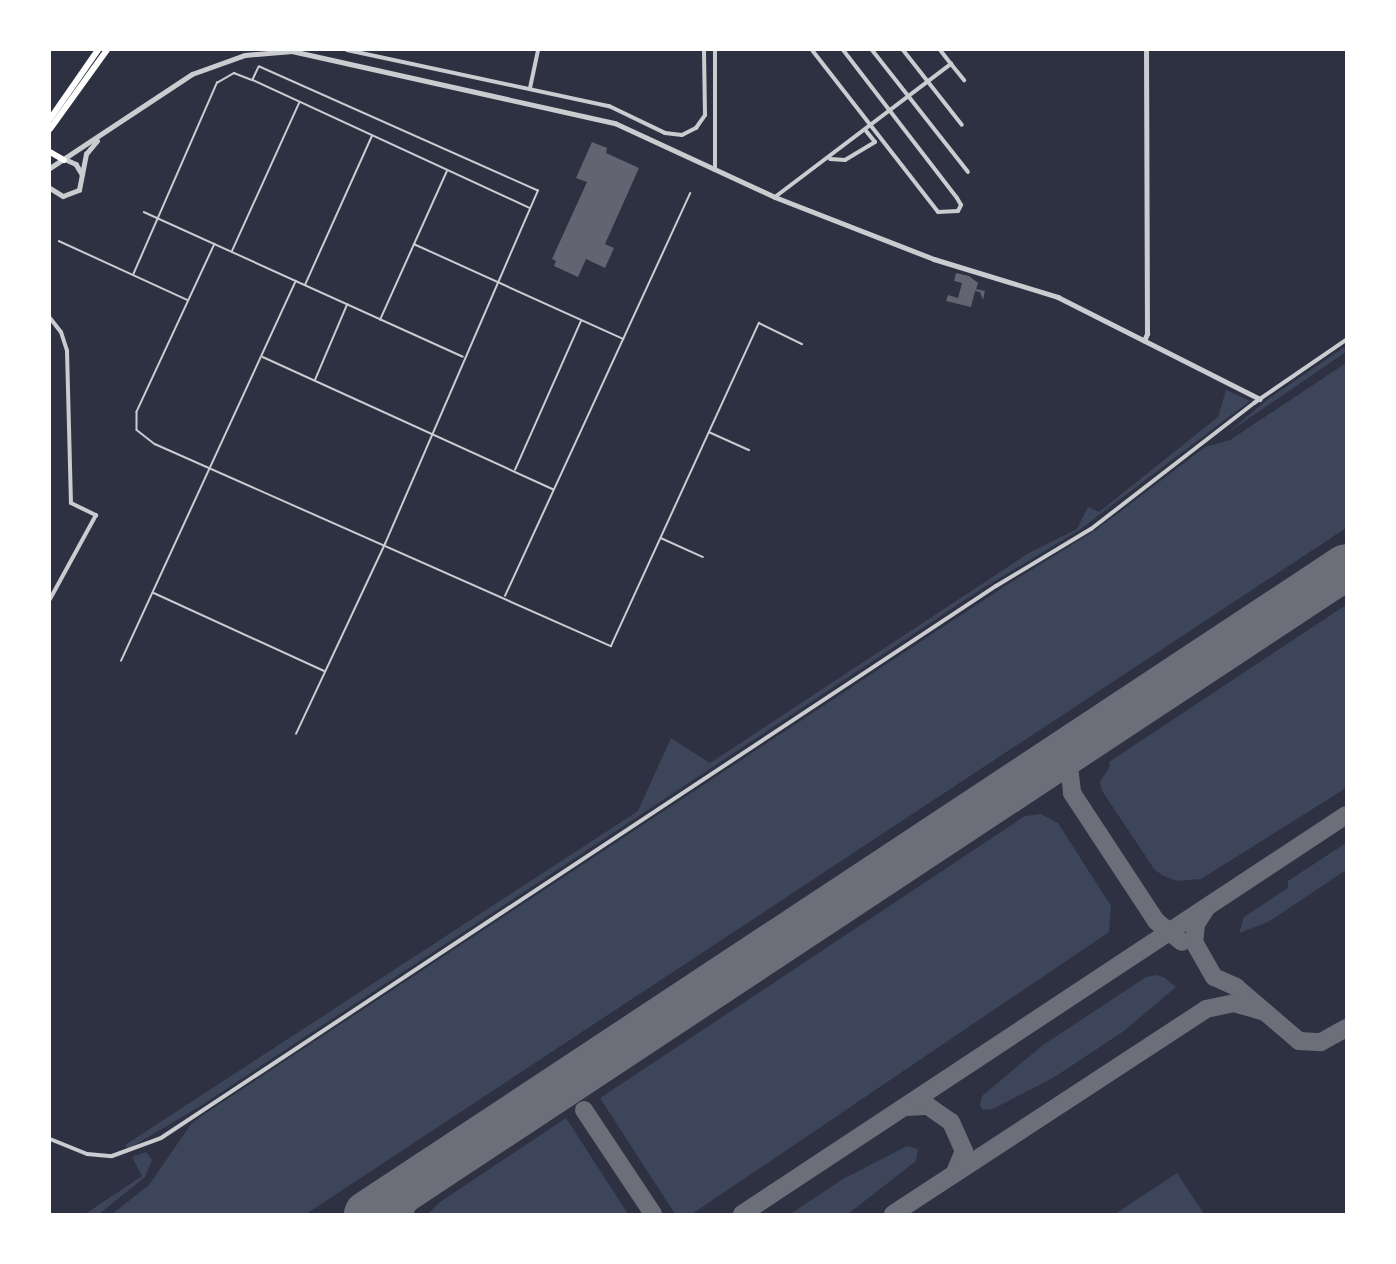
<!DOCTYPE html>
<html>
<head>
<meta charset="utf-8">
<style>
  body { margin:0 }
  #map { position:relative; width:1396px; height:1264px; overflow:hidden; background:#2d3142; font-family:"Fira Sans Condensed",sans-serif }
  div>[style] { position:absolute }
  .green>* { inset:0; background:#3c4559 }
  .taxiway>* { height:18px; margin:-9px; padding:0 9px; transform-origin:9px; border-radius:9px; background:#6c6f7a }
  .runway>* { height:46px; margin:-23px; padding:0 23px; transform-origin:23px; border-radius:23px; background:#6c6f7a }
  .building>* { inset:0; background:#626471 }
  .service>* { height:1.5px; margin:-0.75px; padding:0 0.75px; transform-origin:0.75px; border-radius:0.75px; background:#caccd0 }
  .minor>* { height:4px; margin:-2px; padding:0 2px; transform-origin:2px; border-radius:2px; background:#caccd0 }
  .tertiary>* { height:4.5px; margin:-2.25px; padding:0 2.25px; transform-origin:2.25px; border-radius:2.25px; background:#caccd0 }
  .trunk>* { height:6px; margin:-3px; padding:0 3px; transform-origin:3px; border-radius:3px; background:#fff }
  span { translate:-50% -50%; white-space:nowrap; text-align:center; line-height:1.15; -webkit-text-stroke:6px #fff; paint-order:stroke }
  .frame { position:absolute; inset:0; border:51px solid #fff; pointer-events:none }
</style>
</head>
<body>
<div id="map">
  <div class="green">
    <div style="clip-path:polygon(1346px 346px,1346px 352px,1226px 434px,1268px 399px)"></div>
    <div style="clip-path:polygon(1346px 363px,1346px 528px,306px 1214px,112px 1214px,149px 1185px,191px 1124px,203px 1115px,1005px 586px,1096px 530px,1205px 447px,1230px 440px)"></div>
    <div style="clip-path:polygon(1226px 390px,1250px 401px,1078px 531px,980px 590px,199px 1107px,128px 1149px,125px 1145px,638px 811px,671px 738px,710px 763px,1029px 553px,1077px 529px,1088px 507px,1099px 512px,1218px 417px)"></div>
    <div style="clip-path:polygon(1346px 605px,1346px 788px,1201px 879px,1176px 881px,1162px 875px,1154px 869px,1102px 791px,1100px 782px,1110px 766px,1109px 762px)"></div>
    <div style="clip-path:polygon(1041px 814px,1058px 823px,1111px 906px,1109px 932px,692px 1214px,675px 1214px,600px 1098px,1025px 816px)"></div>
    <div style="clip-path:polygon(1346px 843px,1346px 870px,1268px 922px,1239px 933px,1244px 917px,1288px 888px,1288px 881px)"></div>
    <div style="clip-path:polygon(1156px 975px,1164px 977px,1176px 987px,1124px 1031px,1053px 1078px,993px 1109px,983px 1110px,980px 1106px,982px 1096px,1043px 1045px,1146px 977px)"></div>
    <div style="clip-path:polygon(566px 1118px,628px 1214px,428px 1214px,440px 1202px)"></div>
    <div style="clip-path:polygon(907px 1146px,918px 1149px,916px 1161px,848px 1214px,790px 1214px,843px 1179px)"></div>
    <div style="clip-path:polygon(146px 1152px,152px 1160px,145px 1177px,99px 1214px,85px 1214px,142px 1176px,132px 1157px)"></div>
    <div style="clip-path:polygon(1177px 1173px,1204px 1214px,1115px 1214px)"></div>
  </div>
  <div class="taxiway">
    <div style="left:1081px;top:741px;width:29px;rotate:115deg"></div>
    <div style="left:1069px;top:767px;width:26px;rotate:83deg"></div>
    <div style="left:1072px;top:793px;width:153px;rotate:56.7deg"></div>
    <div style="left:1156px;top:921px;width:33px;rotate:39deg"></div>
    <div style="left:1205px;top:910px;width:17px;rotate:123deg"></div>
    <div style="left:1196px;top:924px;width:18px;rotate:96deg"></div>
    <div style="left:1194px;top:942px;width:40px;rotate:60.3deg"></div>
    <div style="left:1214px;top:977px;width:24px;rotate:24deg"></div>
    <div style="left:1236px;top:987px;width:83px;rotate:40.6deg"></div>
    <div style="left:1299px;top:1041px;width:22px;rotate:3deg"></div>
    <div style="left:1321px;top:1042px;width:29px;rotate:-29deg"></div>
    <div style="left:906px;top:1107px;width:22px;rotate:-3deg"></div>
    <div style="left:928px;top:1106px;width:28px;rotate:35deg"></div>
    <div style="left:951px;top:1122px;width:32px;rotate:66deg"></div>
    <div style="left:964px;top:1151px;width:25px;rotate:113deg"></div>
    <div style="left:584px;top:1110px;width:125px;rotate:56.4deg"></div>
    <div style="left:402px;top:1214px;width:48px;rotate:-56deg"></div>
    <div style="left:742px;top:1214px;width:724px;rotate:-33.45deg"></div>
    <div style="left:893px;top:1214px;width:374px;rotate:-33.2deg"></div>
    <div style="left:1206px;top:1009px;width:29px;rotate:-12deg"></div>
    <div style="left:1234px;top:1003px;width:29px;rotate:16deg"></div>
  </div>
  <div class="runway">
    <div style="left:367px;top:1214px;width:1173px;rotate:-33.46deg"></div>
  </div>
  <div class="building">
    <div style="clip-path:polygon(592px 142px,607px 148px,606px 153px,639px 168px,605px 244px,614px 248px,605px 268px,586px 259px,578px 277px,554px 266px,556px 261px,552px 259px,587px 182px,576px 178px)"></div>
    <div style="clip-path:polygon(956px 273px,969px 276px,978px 283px,976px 289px,985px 291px,983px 300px,980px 292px,975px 291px,971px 307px,946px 301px,948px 295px,958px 298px,962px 283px,954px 281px)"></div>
  </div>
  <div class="service">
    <div style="left:144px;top:212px;width:350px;rotate:24.4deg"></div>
    <div style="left:59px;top:241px;width:142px;rotate:24.6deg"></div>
    <div style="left:215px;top:244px;width:185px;rotate:114.9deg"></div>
    <div style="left:137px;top:412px;width:18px;rotate:90deg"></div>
    <div style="left:137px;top:430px;width:23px;rotate:38deg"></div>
    <div style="left:155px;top:444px;width:499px;rotate:23.9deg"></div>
    <div style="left:611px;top:646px;width:355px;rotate:-65.4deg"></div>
    <div style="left:759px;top:323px;width:48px;rotate:26deg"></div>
    <div style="left:414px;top:244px;width:230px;rotate:24.4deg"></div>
    <div style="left:232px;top:251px;width:162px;rotate:-65.6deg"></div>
    <div style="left:133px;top:275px;width:210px;rotate:-66.4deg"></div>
    <div style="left:217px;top:83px;width:20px;rotate:-30deg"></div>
    <div style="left:234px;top:73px;width:19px;rotate:21deg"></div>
    <div style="left:305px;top:285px;width:163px;rotate:-65.8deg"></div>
    <div style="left:380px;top:320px;width:163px;rotate:-65.8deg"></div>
    <div style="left:263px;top:357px;width:319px;rotate:24.5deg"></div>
    <div style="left:315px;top:380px;width:82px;rotate:-66.9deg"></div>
    <div style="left:709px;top:432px;width:44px;rotate:24.2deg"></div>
    <div style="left:515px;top:470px;width:163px;rotate:-66.1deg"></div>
    <div style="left:661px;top:538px;width:46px;rotate:24.3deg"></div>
    <div style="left:154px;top:593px;width:187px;rotate:24.6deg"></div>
    <div style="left:505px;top:596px;width:443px;rotate:-65.3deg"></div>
    <div style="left:121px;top:661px;width:418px;rotate:-65.3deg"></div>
    <div style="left:296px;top:734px;width:210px;rotate:-64.9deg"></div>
    <div style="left:385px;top:544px;width:385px;rotate:-66.6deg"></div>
    <div style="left:538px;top:191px;width:305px;rotate:-156deg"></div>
    <div style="left:259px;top:67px;width:14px;rotate:115deg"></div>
    <div style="left:253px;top:80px;width:305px;rotate:24.8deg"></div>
  </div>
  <div class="minor">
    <div style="left:347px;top:50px;width:268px;rotate:12.1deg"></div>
    <div style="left:609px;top:106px;width:62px;rotate:25.7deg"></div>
    <div style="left:665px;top:133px;width:17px;rotate:7deg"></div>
    <div style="left:682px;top:135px;width:16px;rotate:-27deg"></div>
    <div style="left:696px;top:128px;width:16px;rotate:-55deg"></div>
    <div style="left:705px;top:115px;width:65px;rotate:-90.9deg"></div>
    <div style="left:715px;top:50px;width:120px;rotate:90deg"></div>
    <div style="left:812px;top:50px;width:205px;rotate:52.1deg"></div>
    <div style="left:938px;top:212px;width:20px;rotate:-3deg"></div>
    <div style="left:958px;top:211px;width:7px;rotate:-63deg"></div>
    <div style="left:961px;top:205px;width:8px;rotate:-120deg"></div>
    <div style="left:957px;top:198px;width:187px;rotate:-127.6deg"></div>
    <div style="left:872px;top:50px;width:155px;rotate:51.8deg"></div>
    <div style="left:903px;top:50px;width:95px;rotate:51.8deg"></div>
    <div style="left:951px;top:64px;width:21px;rotate:51deg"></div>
    <div style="left:530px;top:88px;width:39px;rotate:-78deg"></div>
    <div style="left:830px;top:159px;width:15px;rotate:4deg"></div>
    <div style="left:845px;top:160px;width:35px;rotate:-31deg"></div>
    <div style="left:875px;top:142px;width:14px;rotate:-129deg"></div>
    <div style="left:775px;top:197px;width:221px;rotate:-37.1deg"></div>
    <div style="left:951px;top:64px;width:18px;rotate:-128deg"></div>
    <div style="left:50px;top:318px;width:18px;rotate:52deg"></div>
    <div style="left:61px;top:332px;width:20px;rotate:72deg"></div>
    <div style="left:67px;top:351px;width:152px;rotate:88.5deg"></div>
    <div style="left:71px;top:503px;width:28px;rotate:26deg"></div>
    <div style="left:96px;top:515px;width:96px;rotate:118.7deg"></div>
    <div style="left:50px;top:1139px;width:40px;rotate:22deg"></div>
    <div style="left:87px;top:1154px;width:25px;rotate:5deg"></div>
    <div style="left:112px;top:1156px;width:52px;rotate:-20.2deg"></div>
    <div style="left:161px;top:1138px;width:1001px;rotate:-33.47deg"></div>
    <div style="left:996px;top:586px;width:111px;rotate:-31deg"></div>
    <div style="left:1091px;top:529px;width:206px;rotate:-37.7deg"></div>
    <div style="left:1254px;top:403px;width:112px;rotate:-34.4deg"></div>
  </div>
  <div class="tertiary">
    <div style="left:67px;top:160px;width:10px;rotate:24deg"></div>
    <div style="left:76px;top:164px;width:12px;rotate:59deg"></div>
    <div style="left:50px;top:168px;width:170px;rotate:-33.5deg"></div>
    <div style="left:192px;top:74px;width:56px;rotate:-19.7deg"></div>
    <div style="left:245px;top:55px;width:47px;rotate:-4.9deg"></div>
    <div style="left:292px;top:51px;width:331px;rotate:12.6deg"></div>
    <div style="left:615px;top:123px;width:176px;rotate:24.8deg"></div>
    <div style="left:775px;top:197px;width:171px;rotate:21.3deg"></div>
    <div style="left:934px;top:259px;width:130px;rotate:17deg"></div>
    <div style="left:1058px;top:297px;width:226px;rotate:26.8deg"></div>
    <div style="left:50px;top:188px;width:15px;rotate:32deg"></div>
    <div style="left:63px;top:196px;width:17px;rotate:-21deg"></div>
    <div style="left:79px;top:190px;width:37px;rotate:-79deg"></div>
    <div style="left:86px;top:154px;width:17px;rotate:-50deg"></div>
    <div style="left:1144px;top:341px;width:8px;rotate:-67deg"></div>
    <div style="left:1147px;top:334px;width:284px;rotate:-90.2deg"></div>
  </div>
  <div class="trunk">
    <div style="left:50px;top:119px;width:84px;rotate:-55.2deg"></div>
    <div style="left:50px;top:129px;width:97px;rotate:-54.2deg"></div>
    <div style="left:50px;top:152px;width:16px;rotate:30deg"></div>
  </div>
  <div class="frame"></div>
</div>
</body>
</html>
